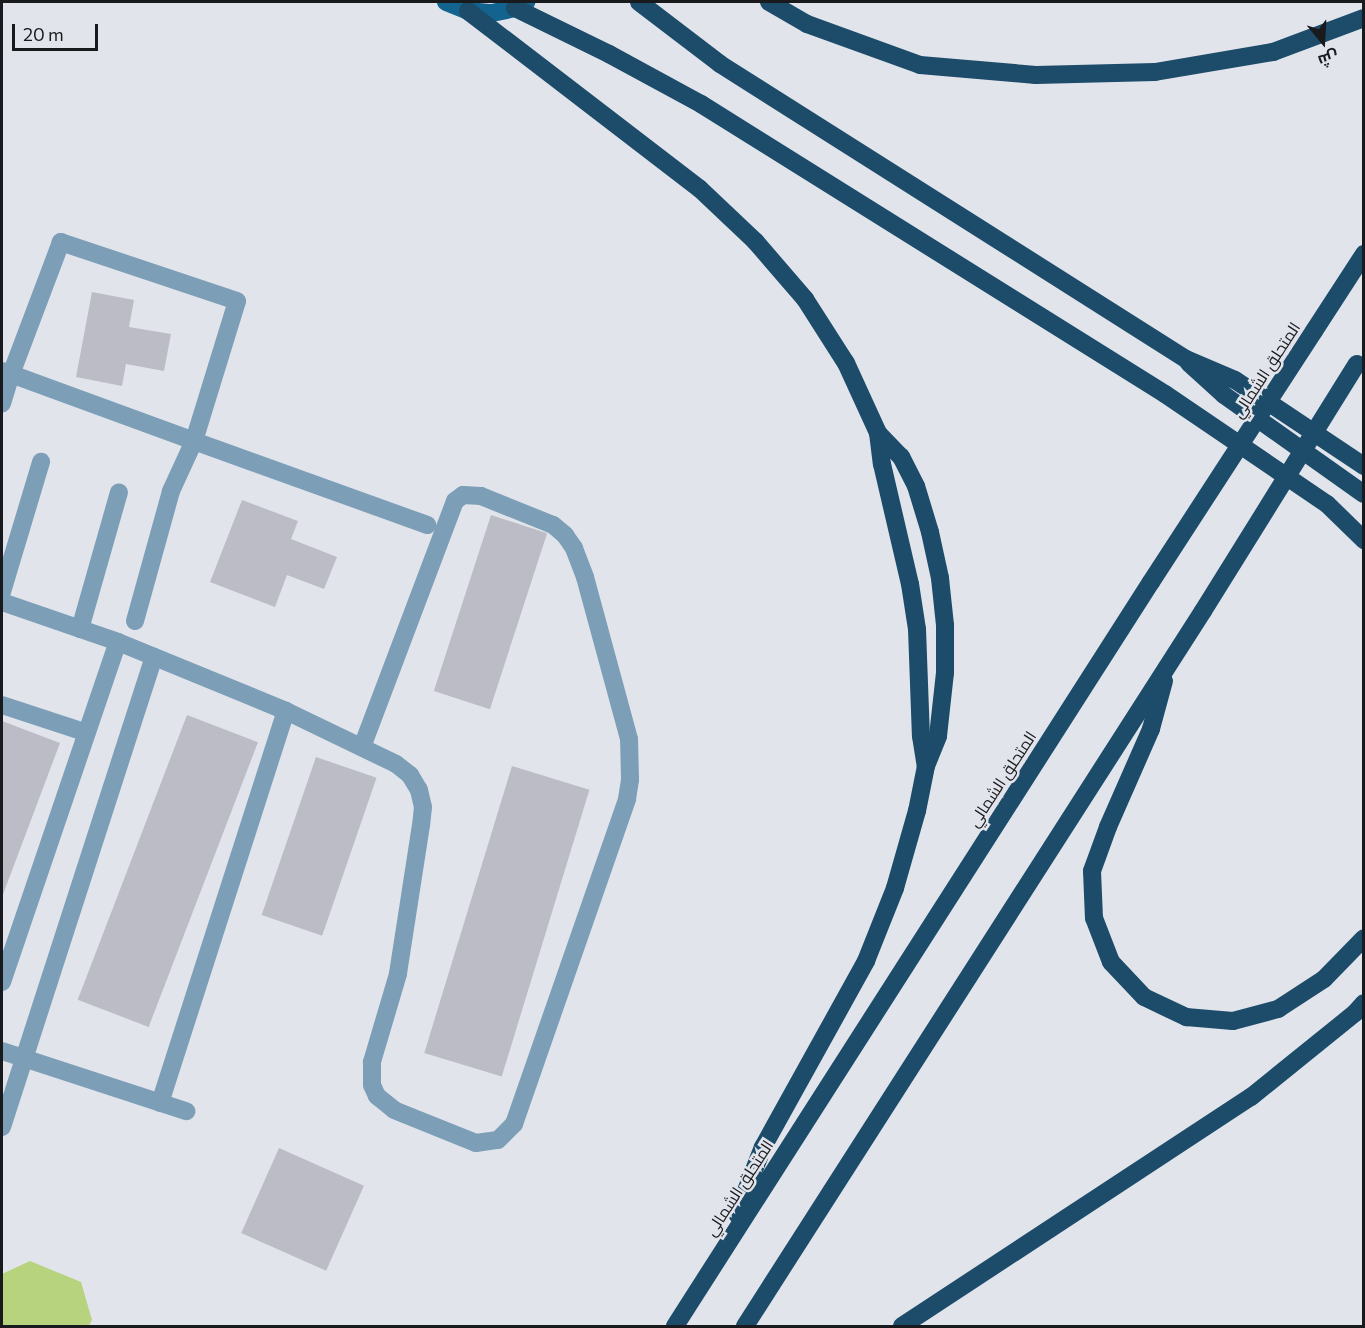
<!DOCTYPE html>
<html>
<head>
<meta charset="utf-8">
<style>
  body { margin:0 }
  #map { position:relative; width:1365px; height:1328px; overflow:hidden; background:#e2e4ec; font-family:Commissioner,Cairo,sans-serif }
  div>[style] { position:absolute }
  .green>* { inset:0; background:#b7d37d }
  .building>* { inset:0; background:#bbbcc5; transform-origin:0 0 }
  .minor>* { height:18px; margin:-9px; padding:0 9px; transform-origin:9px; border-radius:9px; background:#7c9fb7 }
  .major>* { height:18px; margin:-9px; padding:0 9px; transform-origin:9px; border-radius:9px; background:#12638e }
  .highway>* { height:18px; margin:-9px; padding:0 9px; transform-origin:9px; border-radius:9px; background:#1c4c69 }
  .highway-bridge>* { height:18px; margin:-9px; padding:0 9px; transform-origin:9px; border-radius:9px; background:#1c4c69 }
  span { translate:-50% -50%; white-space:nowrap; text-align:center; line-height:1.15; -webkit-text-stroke:5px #e2e4ec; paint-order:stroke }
  .street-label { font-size:16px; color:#191a1d }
  .frame { position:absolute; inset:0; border:3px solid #191a1d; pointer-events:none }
  .north { position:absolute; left:1293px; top:12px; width:60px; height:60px; -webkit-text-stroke:4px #e2e4ec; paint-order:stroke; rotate:162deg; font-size:16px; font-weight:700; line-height:24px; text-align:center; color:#191a1d }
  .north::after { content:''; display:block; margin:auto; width:21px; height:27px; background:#191a1d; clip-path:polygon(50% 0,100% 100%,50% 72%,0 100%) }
  .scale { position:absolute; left:12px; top:24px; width:86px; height:27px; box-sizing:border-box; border:3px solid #191a1d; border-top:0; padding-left:8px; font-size:18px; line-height:21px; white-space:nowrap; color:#191a1d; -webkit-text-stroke:4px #e2e4ec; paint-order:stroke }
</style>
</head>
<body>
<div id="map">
  <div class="green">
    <div style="clip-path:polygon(30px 1261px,81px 1282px,92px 1320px,89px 1326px,2px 1326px,2px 1274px)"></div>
  </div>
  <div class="building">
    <div style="clip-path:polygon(92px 292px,134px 300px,129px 327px,171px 334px,164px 371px,126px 364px,122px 386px,76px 377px)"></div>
    <div style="clip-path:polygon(242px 500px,298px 521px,291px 539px,337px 557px,324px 589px,287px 575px,275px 607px,210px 582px)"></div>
    <div style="left:491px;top:515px;width:59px;height:185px;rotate:18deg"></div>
    <div style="left:187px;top:715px;width:76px;height:305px;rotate:21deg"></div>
    <div style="clip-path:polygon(2px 721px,60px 743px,2px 897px)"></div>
    <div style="left:316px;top:757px;width:64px;height:167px;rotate:19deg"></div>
    <div style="left:512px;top:766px;width:81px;height:300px;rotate:17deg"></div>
    <div style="left:279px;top:1148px;width:93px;height:93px;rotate:24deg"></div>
  </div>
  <div class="minor">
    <div style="left:2px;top:371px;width:9px;rotate:18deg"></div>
    <div style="left:11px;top:374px;width:31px;rotate:107deg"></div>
    <div style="left:2px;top:592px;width:136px;rotate:-73.3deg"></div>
    <div style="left:2px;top:602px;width:123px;rotate:19deg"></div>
    <div style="left:118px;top:642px;width:182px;rotate:22.3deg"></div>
    <div style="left:286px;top:711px;width:122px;rotate:25.7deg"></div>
    <div style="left:396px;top:764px;width:18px;rotate:38deg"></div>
    <div style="left:410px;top:775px;width:17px;rotate:59deg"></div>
    <div style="left:419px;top:790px;width:17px;rotate:77deg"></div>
    <div style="left:423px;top:807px;width:18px;rotate:96deg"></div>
    <div style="left:421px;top:825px;width:151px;rotate:98.8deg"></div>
    <div style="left:398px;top:974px;width:92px;rotate:106.5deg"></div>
    <div style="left:372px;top:1062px;width:23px;rotate:90deg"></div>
    <div style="left:372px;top:1085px;width:12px;rotate:66deg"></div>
    <div style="left:377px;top:1096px;width:22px;rotate:39deg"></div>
    <div style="left:394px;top:1110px;width:88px;rotate:21.9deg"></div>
    <div style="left:476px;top:1143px;width:22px;rotate:-8deg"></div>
    <div style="left:498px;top:1140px;width:23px;rotate:-45deg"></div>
    <div style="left:514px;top:1124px;width:344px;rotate:-70.8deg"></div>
    <div style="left:627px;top:799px;width:20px;rotate:-81deg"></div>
    <div style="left:630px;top:779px;width:40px;rotate:-91.4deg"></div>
    <div style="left:629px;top:739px;width:168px;rotate:-105.2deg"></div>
    <div style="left:585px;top:577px;width:31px;rotate:-111deg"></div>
    <div style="left:574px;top:548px;width:16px;rotate:-125deg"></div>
    <div style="left:565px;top:535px;width:16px;rotate:-140deg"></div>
    <div style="left:553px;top:525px;width:78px;rotate:-158.1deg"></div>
    <div style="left:481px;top:496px;width:18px;rotate:-177deg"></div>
    <div style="left:463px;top:495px;width:10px;rotate:143deg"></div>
    <div style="left:455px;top:501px;width:263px;rotate:110.7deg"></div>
    <div style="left:135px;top:621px;width:135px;rotate:-74.5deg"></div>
    <div style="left:171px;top:491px;width:55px;rotate:-65.3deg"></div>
    <div style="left:194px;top:441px;width:146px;rotate:-72.9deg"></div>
    <div style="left:237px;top:301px;width:186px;rotate:-161.5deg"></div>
    <div style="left:61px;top:242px;width:141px;rotate:110.7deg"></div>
    <div style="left:11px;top:374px;width:195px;rotate:20.1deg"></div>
    <div style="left:194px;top:441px;width:248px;rotate:19.8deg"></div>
    <div style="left:80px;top:629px;width:142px;rotate:-74.1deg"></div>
    <div style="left:2px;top:705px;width:89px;rotate:18.2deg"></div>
    <div style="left:2px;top:982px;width:359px;rotate:-71.2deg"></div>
    <div style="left:2px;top:1051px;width:194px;rotate:18.1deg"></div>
    <div style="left:160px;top:1103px;width:412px;rotate:-72.2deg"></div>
    <div style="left:2px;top:1127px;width:494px;rotate:-72.1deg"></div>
  </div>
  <div class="major">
    <div style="left:446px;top:2px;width:24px;rotate:22deg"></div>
    <div style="left:468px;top:11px;width:24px;rotate:5deg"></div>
    <div style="left:492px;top:13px;width:24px;rotate:-12deg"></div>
    <div style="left:515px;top:8px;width:13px;rotate:-29deg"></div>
  </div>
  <div class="highway">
    <div style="left:639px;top:2px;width:102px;rotate:37.4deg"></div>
    <div style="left:720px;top:64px;width:552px;rotate:32.34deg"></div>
    <div style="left:1186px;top:359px;width:53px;rotate:23.2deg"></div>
    <div style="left:1235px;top:380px;width:155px;rotate:33.7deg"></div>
    <div style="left:769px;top:2px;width:44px;rotate:30.1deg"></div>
    <div style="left:807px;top:24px;width:120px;rotate:19.9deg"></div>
    <div style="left:920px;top:65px;width:116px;rotate:4.9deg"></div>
    <div style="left:1036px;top:75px;width:119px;rotate:-1.4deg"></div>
    <div style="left:1155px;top:72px;width:120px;rotate:-9.6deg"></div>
    <div style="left:1273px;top:52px;width:97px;rotate:-20.5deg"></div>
    <div style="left:515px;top:8px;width:105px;rotate:26.1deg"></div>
    <div style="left:609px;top:54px;width:105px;rotate:28.5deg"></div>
    <div style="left:701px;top:104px;width:547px;rotate:32.01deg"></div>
    <div style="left:1165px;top:394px;width:196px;rotate:34.2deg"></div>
    <div style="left:1327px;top:504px;width:52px;rotate:44.2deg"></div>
    <div style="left:468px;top:11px;width:292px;rotate:37.5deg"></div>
    <div style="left:700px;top:189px;width:76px;rotate:43.4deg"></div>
    <div style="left:755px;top:241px;width:77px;rotate:49.2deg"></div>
    <div style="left:805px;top:299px;width:76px;rotate:57.4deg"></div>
    <div style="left:846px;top:363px;width:77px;rotate:65.4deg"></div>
    <div style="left:878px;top:433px;width:31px;rotate:83deg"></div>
    <div style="left:882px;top:464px;width:123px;rotate:76.9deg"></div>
    <div style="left:910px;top:584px;width:46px;rotate:81.2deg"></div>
    <div style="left:917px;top:629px;width:107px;rotate:87.9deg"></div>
    <div style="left:921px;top:736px;width:30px;rotate:81deg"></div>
    <div style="left:1314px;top:331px;width:92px;rotate:-57deg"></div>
    <div style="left:1189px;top:363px;width:47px;rotate:42.4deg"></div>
    <div style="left:1224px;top:395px;width:171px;rotate:35.3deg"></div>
    <div style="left:1164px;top:681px;width:50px;rotate:105.2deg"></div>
    <div style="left:1151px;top:729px;width:107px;rotate:113.7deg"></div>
    <div style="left:1108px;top:827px;width:47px;rotate:110deg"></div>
    <div style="left:1092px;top:871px;width:47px;rotate:87.6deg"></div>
    <div style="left:1094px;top:918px;width:47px;rotate:68.9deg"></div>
    <div style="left:1111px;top:962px;width:48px;rotate:46.7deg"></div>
    <div style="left:1144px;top:997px;width:47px;rotate:25.5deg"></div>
    <div style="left:1186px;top:1017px;width:47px;rotate:4.9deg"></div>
    <div style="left:1233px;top:1021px;width:47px;rotate:-14.9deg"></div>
    <div style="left:1278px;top:1009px;width:55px;rotate:-33.1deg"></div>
    <div style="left:1324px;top:979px;width:57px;rotate:-45.7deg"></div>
    <div style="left:737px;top:1214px;width:72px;rotate:-68.8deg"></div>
    <div style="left:763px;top:1147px;width:213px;rotate:-61deg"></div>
    <div style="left:866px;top:961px;width:79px;rotate:-68.3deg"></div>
    <div style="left:895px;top:888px;width:80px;rotate:-74.1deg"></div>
    <div style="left:917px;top:811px;width:46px;rotate:-78.7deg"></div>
    <div style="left:926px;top:766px;width:32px;rotate:-68deg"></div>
    <div style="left:938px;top:736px;width:63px;rotate:-83.7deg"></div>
    <div style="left:945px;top:673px;width:48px;rotate:-90deg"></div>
    <div style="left:945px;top:625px;width:47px;rotate:-96.1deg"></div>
    <div style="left:940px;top:578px;width:47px;rotate:-102.3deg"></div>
    <div style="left:930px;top:532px;width:48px;rotate:-106.9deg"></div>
    <div style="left:916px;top:486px;width:33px;rotate:-117deg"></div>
    <div style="left:901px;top:457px;width:33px;rotate:-134deg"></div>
    <div style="left:675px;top:1326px;width:883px;rotate:-57.39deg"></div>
    <div style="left:745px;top:1326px;width:849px;rotate:-57.36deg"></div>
    <div style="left:902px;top:1326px;width:417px;rotate:-33.3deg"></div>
    <div style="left:1251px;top:1097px;width:134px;rotate:-38.9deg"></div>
    <div style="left:1355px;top:1013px;width:13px;rotate:-48deg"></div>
  </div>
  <div class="highway-bridge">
    <div style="left:1151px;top:582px;width:299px;rotate:-57deg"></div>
    <div style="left:1203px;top:611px;width:291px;rotate:-58.1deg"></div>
  </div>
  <div class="street-label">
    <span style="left:1266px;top:370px;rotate:-57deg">المتحلق الشمالي</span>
    <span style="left:1002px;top:779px;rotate:-57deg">المتحلق الشمالي</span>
    <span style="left:739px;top:1188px;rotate:-57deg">المتحلق الشمالي</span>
  </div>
  <div class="frame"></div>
  <div class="north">ش</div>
  <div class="scale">20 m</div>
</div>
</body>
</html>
